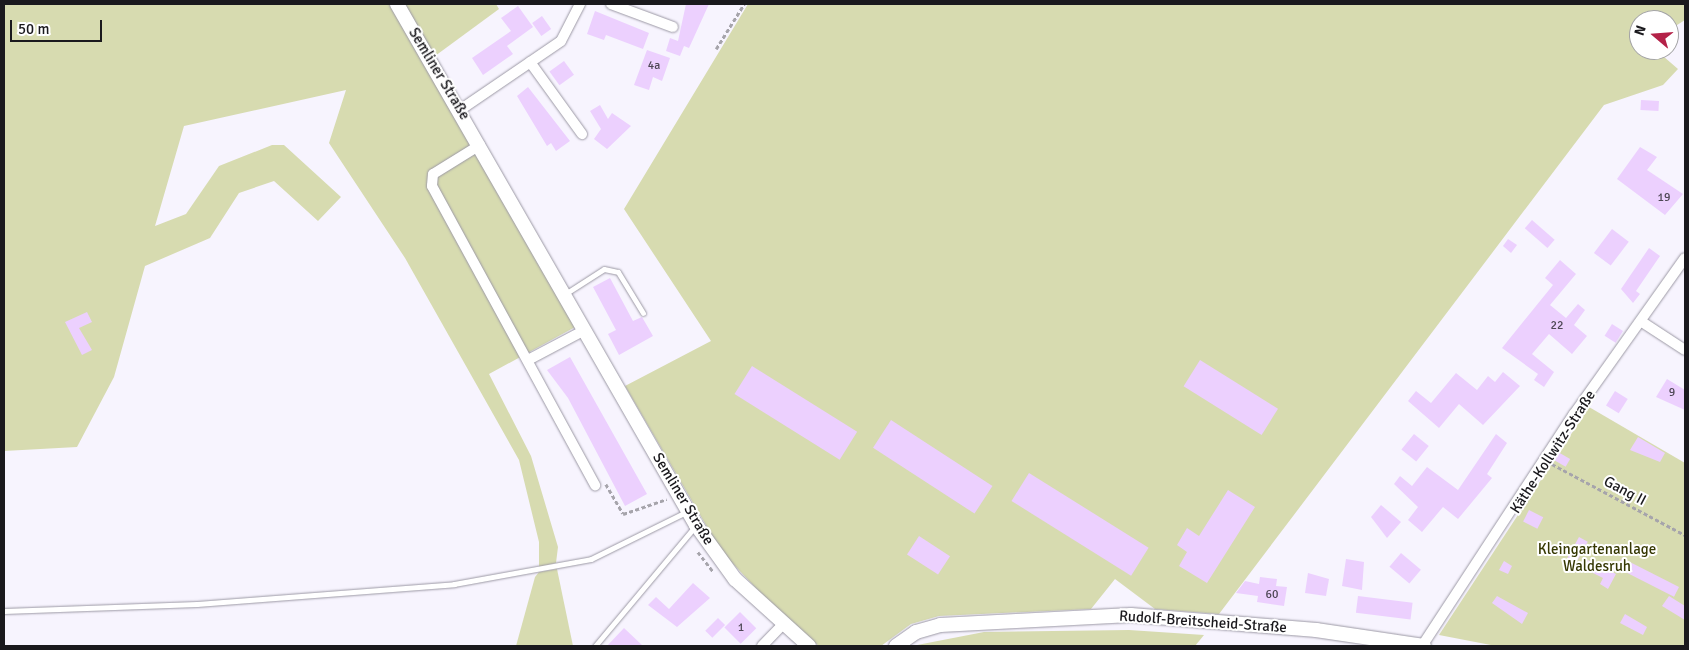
<!DOCTYPE html>
<html>
<head>
<meta charset="utf-8">
<style>
  body { margin:0 }
  #map { position:relative; width:1689px; height:650px; overflow:hidden; background:#f7f4fe; font-family:Signika,sans-serif }
  div>[style] { position:absolute }
  .green>* { inset:0; background:#d7dbb0 }
  .building>* { inset:0; background:#ecd0fe; transform-origin:0 0 }
  .path>* { height:2.5px; margin-top:-1.25px; transform-origin:0; background:repeating-linear-gradient(90deg,#a6a4ab 0 4px,transparent 0 6.5px) }
  .roads { filter:drop-shadow(0 0 1px #9c99a5) drop-shadow(0 0 1px #9c99a5) }
  .service>* { height:5px; margin:-2.5px; padding:0 2.5px; transform-origin:2.5px; border-radius:2.5px; background:#fff }
  .minor>* { height:10px; margin:-5px; padding:0 5px; transform-origin:5px; border-radius:5px; background:#fff }
  .tertiary>* { height:14px; margin:-7px; padding:0 7px; transform-origin:7px; border-radius:7px; background:#fff }
  span { translate:-50% -50%; white-space:nowrap; text-align:center; line-height:1.15; -webkit-text-stroke:4px #fff; paint-order:stroke }
  .number-label { font-size:12px; color:#4e4755 }
  .number-label span { -webkit-text-stroke-width:0 }
  .street-label { font-size:15px; color:#1a191d }
  .park-label { font-size:15px; color:#363803 }
  .frame { position:absolute; inset:0; border:5px solid #1a191d; pointer-events:none }
  .north { position:absolute; left:1629px; top:10px; width:50px; height:50px; box-sizing:border-box; background:#fff; border:1px solid #a3a3a5; border-radius:50%; rotate:288deg; font-size:14px; font-weight:700; line-height:20px; text-align:center; color:#1a191d }
  .north::after { content:''; display:block; margin:auto; width:18px; height:22px; background:#b42248; clip-path:polygon(50% 0,100% 100%,50% 72%,0 100%) }
  .scale { position:absolute; left:10px; top:20px; width:92px; height:22px; box-sizing:border-box; border:2px solid #1a191d; border-top:0; padding-left:6px; font-size:15px; line-height:18px; white-space:nowrap; color:#1a191d; -webkit-text-stroke:4px #fff; paint-order:stroke }
</style>
</head>
<body>
<div id="map">
  <div class="green">
    <div style="clip-path:polygon(4px 4px,389px 4px,577px 326px,489px 374px,531px 456px,558px 547px,556px 563px,539px 567px,539px 542px,519px 460px,405px 258px,329px 143px,346px 90px,184px 126px,155px 226px,186px 214px,219px 166px,272px 145px,284px 145px,341px 197px,318px 221px,274px 181px,239px 193px,210px 238px,145px 266px,114px 377px,77px 447px,4px 451px)"></div>
    <div style="clip-path:polygon(403px 4px,496px 4px,499px 9px,435px 56px)"></div>
    <div style="clip-path:polygon(748px 4px,1685px 4px,1685px 20px,1669px 30px,1669px 20px,1639px 20px,1639px 50px,1656px 50px,1678px 69px,1663px 85px,1604px 105px,1219px 614px,1155px 609px,1115px 579px,1091px 609px,939px 616px,911px 624px,881px 646px,819px 646px,783px 617px,721px 551px,625px 386px,711px 341px,624px 209px)"></div>
    <div style="clip-path:polygon(1589px 407px,1685px 463px,1685px 646px,1496px 646px,1439px 635px)"></div>
    <div style="clip-path:polygon(557px 569px,573px 646px,516px 646px,535px 577px,539px 572px)"></div>
    <div style="clip-path:polygon(1129px 630px,1204px 635px,1195px 646px,912px 646px,984px 632px)"></div>
  </div>
  <div class="building">
    <div style="clip-path:polygon(686px 4px,709px 4px,689px 48px,684px 46px,680px 56px,666px 51px,670px 38px,678px 41px)"></div>
    <div style="clip-path:polygon(518px 6px,533px 27px,507px 46px,513px 54px,483px 75px,472px 58px,511px 31px,501px 18px)"></div>
    <div style="clip-path:polygon(595px 11px,649px 33px,643px 49px,606px 35px,604px 40px,587px 34px)"></div>
    <div style="left:542px;top:16px;width:16px;height:12px;rotate:55deg"></div>
    <div style="clip-path:polygon(647px 50px,670px 58px,662px 81px,653px 77px,649px 90px,634px 85px)"></div>
    <div style="left:564px;top:61px;width:17px;height:18px;rotate:54deg"></div>
    <div style="clip-path:polygon(528px 87px,570px 141px,556px 151px,551px 143px,547px 146px,517px 96px)"></div>
    <div style="left:1641px;top:100px;width:18px;height:10px;rotate:3deg"></div>
    <div style="clip-path:polygon(600px 105px,608px 119px,612px 113px,631px 126px,607px 149px,594px 139px,601px 129px,590px 111px)"></div>
    <div style="clip-path:polygon(1640px 147px,1657px 157px,1647px 170px,1683px 194px,1665px 215px,1617px 179px)"></div>
    <div style="left:1532px;top:220px;width:30px;height:11px;rotate:41deg"></div>
    <div style="left:1612px;top:229px;width:21px;height:30px;rotate:37deg"></div>
    <div style="clip-path:polygon(1508px 239px,1517px 245px,1511px 253px,1503px 246px)"></div>
    <div style="clip-path:polygon(1649px 248px,1660px 256px,1636px 291px,1640px 294px,1633px 303px,1621px 289px)"></div>
    <div style="clip-path:polygon(1560px 260px,1576px 274px,1550px 305px,1566px 318px,1578px 304px,1585px 310px,1574px 325px,1587px 336px,1572px 354px,1549px 334px,1532px 354px,1554px 372px,1544px 387px,1534px 380px,1538px 374px,1502px 348px,1553px 285px,1545px 278px)"></div>
    <div style="clip-path:polygon(610px 278px,633px 321px,642px 317px,653px 336px,619px 355px,608px 334px,616px 330px,593px 287px)"></div>
    <div style="clip-path:polygon(87px 312px,92px 322px,79px 328px,92px 350px,82px 355px,65px 322px)"></div>
    <div style="left:1612px;top:324px;width:13px;height:14px;rotate:32deg"></div>
    <div style="clip-path:polygon(570px 357px,647px 494px,625px 506px,568px 398px,547px 370px)"></div>
    <div style="left:1200px;top:360px;width:92px;height:31px;rotate:32deg"></div>
    <div style="left:752px;top:366px;width:124px;height:33px;rotate:32deg"></div>
    <div style="clip-path:polygon(1503px 372px,1520px 386px,1483px 425px,1459px 404px,1439px 428px,1408px 401px,1416px 391px,1431px 403px,1456px 373px,1477px 390px,1488px 376px,1495px 382px)"></div>
    <div style="clip-path:polygon(1667px 379px,1685px 390px,1685px 410px,1656px 397px)"></div>
    <div style="left:1615px;top:391px;width:15px;height:17px;rotate:32deg"></div>
    <div style="left:891px;top:420px;width:121px;height:33px;rotate:33deg"></div>
    <div style="left:1414px;top:434px;width:19px;height:20px;rotate:39deg"></div>
    <div style="clip-path:polygon(1496px 434px,1507px 443px,1487px 474px,1492px 478px,1458px 519px,1443px 507px,1422px 532px,1408px 520px,1418px 507px,1394px 484px,1400px 476px,1412px 486px,1427px 467px,1458px 490px)"></div>
    <div style="clip-path:polygon(1638px 437px,1665px 453px,1660px 462px,1630px 450px)"></div>
    <div style="left:1558px;top:452px;width:14px;height:9px;rotate:30deg"></div>
    <div style="left:1029px;top:473px;width:141px;height:33px;rotate:32deg"></div>
    <div style="clip-path:polygon(1228px 490px,1255px 507px,1207px 583px,1179px 566px,1187px 552px,1177px 545px,1187px 528px,1199px 536px)"></div>
    <div style="clip-path:polygon(1381px 505px,1401px 522px,1387px 538px,1371px 517px)"></div>
    <div style="left:1529px;top:510px;width:16px;height:13px;rotate:27deg"></div>
    <div style="left:919px;top:536px;width:37px;height:22px;rotate:33deg"></div>
    <div style="left:1579px;top:537px;width:10px;height:24px;rotate:29deg"></div>
    <div style="left:1401px;top:553px;width:26px;height:18px;rotate:40deg"></div>
    <div style="left:1622px;top:558px;width:64px;height:11px;rotate:27deg"></div>
    <div style="clip-path:polygon(1346px 559px,1364px 562px,1362px 590px,1342px 586px)"></div>
    <div style="clip-path:polygon(1588px 560px,1616px 574px,1608px 589px,1600px 584px,1603px 578px,1583px 568px)"></div>
    <div style="clip-path:polygon(1504px 561px,1512px 566px,1508px 574px,1499px 570px)"></div>
    <div style="clip-path:polygon(1308px 573px,1329px 579px,1326px 596px,1305px 593px)"></div>
    <div style="clip-path:polygon(1260px 577px,1277px 579px,1276px 586px,1287px 587px,1284px 606px,1257px 602px,1258px 596px,1236px 593px,1245px 581px,1259px 584px)"></div>
    <div style="clip-path:polygon(693px 583px,710px 598px,677px 627px,648px 605px,656px 597px,669px 609px)"></div>
    <div style="left:1358px;top:596px;width:55px;height:17px;rotate:7deg"></div>
    <div style="clip-path:polygon(1497px 596px,1528px 613px,1522px 624px,1492px 603px)"></div>
    <div style="clip-path:polygon(1669px 596px,1685px 606px,1685px 620px,1662px 606px)"></div>
    <div style="left:740px;top:612px;width:23px;height:22px;rotate:45deg"></div>
    <div style="clip-path:polygon(1625px 614px,1647px 627px,1643px 635px,1620px 623px)"></div>
    <div style="left:718px;top:618px;width:10px;height:18px;rotate:45deg"></div>
    <div style="clip-path:polygon(624px 628px,643px 646px,607px 646px)"></div>
  </div>
  <div class="path">
    <div style="left:716px;top:49px;width:53px;rotate:-58.1deg"></div>
    <div style="left:1552px;top:464px;width:151px;rotate:28.1deg"></div>
    <div style="left:606px;top:484px;width:34px;rotate:60deg"></div>
    <div style="left:623px;top:514px;width:46px;rotate:-18.8deg"></div>
    <div style="left:698px;top:552px;width:24px;rotate:52deg"></div>
  </div>
  <div class="roads">
    <div class="service">
      <div style="left:565px;top:294px;width:46px;rotate:-32.7deg"></div>
      <div style="left:604px;top:269px;width:14px;rotate:12deg"></div>
      <div style="left:618px;top:272px;width:48px;rotate:58.6deg"></div>
      <div style="left:4px;top:611px;width:193px;rotate:-2.1deg"></div>
      <div style="left:197px;top:604px;width:258px;rotate:-4.4deg"></div>
      <div style="left:454px;top:584px;width:139px;rotate:-10.3deg"></div>
      <div style="left:591px;top:559px;width:106px;rotate:-26.3deg"></div>
      <div style="left:595px;top:646px;width:158px;rotate:-50.1deg"></div>
    </div>
    <div class="minor">
      <div style="left:611px;top:4px;width:66px;rotate:20.4deg"></div>
      <div style="left:530px;top:62px;width:89px;rotate:54.2deg"></div>
      <div style="left:460px;top:110px;width:122px;rotate:-34.3deg"></div>
      <div style="left:561px;top:41px;width:42px;rotate:-62.8deg"></div>
      <div style="left:480px;top:145px;width:55px;rotate:148.3deg"></div>
      <div style="left:433px;top:174px;width:12px;rotate:95deg"></div>
      <div style="left:432px;top:186px;width:341px;rotate:61.4deg"></div>
      <div style="left:1642px;top:322px;width:51px;rotate:33.1deg"></div>
      <div style="left:528px;top:360px;width:64px;rotate:-27.8deg"></div>
      <div style="left:762px;top:646px;width:29px;rotate:-46deg"></div>
      <div style="left:1422px;top:646px;width:277px;rotate:-56.8deg"></div>
      <div style="left:1574px;top:414px;width:191px;rotate:-54.6deg"></div>
    </div>
    <div class="tertiary">
      <div style="left:397px;top:4px;width:601px;rotate:60.15deg"></div>
      <div style="left:696px;top:525px;width:67px;rotate:54.2deg"></div>
      <div style="left:735px;top:579px;width:100px;rotate:42.2deg"></div>
      <div style="left:896px;top:646px;width:24px;rotate:-35deg"></div>
      <div style="left:916px;top:632px;width:25px;rotate:-16deg"></div>
      <div style="left:940px;top:625px;width:191px;rotate:-3deg"></div>
      <div style="left:1131px;top:615px;width:186px;rotate:4.6deg"></div>
      <div style="left:1316px;top:630px;width:109px;rotate:8.4deg"></div>
    </div>
  </div>
  <div class="number-label">
    <span style="left:654px;top:66px">4a</span>
    <span style="left:1664px;top:198px">19</span>
    <span style="left:1557px;top:326px">22</span>
    <span style="left:1672px;top:393px">9</span>
    <span style="left:1272px;top:595px">60</span>
    <span style="left:741px;top:628px">1</span>
  </div>
  <div class="street-label">
    <span style="left:439px;top:74px;rotate:59deg">Semliner Straße</span>
    <span style="left:1553px;top:452px;rotate:-57deg">Käthe-Kollwitz-Straße</span>
    <span style="left:1625px;top:491px;rotate:28deg">Gang II</span>
    <span style="left:683px;top:499px;rotate:59deg">Semliner Straße</span>
    <span style="left:1203px;top:622px;rotate:4deg">Rudolf-Breitscheid-Straße</span>
  </div>
  <div class="park-label">
    <span style="left:1597px;top:558px">Kleingartenanlage<br>Waldesruh</span>
  </div>
  <div class="frame"></div>
  <div class="north">N</div>
  <div class="scale">50 m</div>
</div>
</body>
</html>
